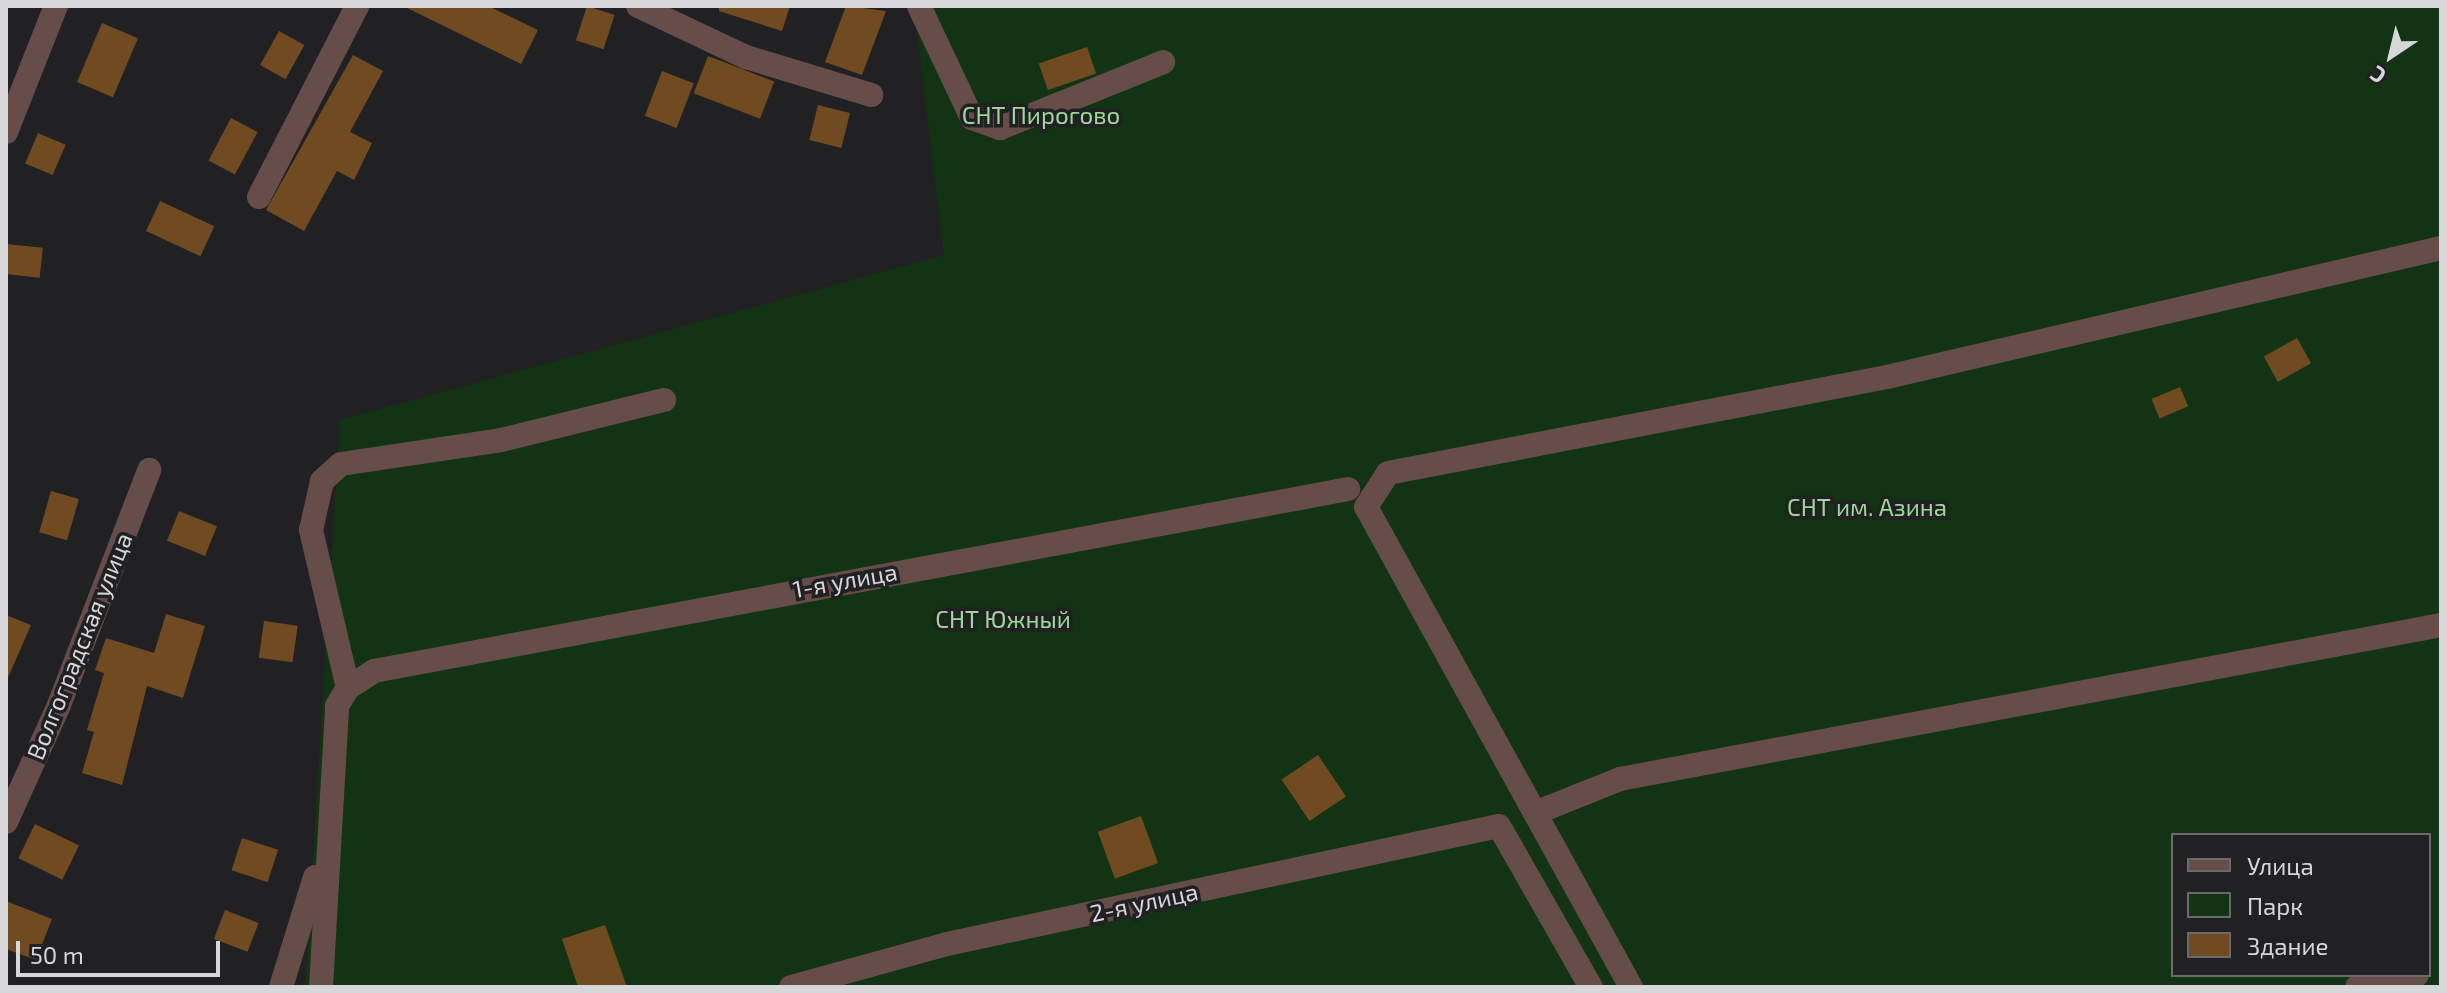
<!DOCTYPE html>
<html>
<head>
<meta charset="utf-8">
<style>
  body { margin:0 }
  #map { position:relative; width:2447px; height:993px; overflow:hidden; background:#212124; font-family:"Exo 2",sans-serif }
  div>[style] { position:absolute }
  .green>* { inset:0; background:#133414 }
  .building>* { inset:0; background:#704a20; transform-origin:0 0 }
  .minor>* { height:24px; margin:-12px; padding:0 12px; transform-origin:12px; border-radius:12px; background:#664d4a }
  span { translate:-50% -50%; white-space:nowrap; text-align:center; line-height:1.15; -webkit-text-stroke:7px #212124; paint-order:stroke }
  .park-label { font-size:24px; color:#9bd89a }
  .street-label { font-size:24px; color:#d7d7da }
  .frame { position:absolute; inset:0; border:8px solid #d7d7da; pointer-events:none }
  .legend { position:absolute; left:2171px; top:833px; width:260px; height:144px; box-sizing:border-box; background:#212124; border:2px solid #6a6a6d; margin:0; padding:10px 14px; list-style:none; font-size:24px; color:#d7d7da }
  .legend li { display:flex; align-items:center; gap:16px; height:40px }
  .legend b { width:40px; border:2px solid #6a6a6d }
  .north { position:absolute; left:2351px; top:16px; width:80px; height:80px; -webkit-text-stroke:6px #212124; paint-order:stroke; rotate:215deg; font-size:22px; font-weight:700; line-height:32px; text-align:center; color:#d7d7da }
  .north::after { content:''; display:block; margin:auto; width:28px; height:36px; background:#d7d7da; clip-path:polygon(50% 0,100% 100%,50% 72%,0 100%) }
  .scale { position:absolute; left:16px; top:941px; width:204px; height:36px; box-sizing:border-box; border:4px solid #d7d7da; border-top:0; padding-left:10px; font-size:24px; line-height:28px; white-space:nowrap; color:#d7d7da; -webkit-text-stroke:6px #212124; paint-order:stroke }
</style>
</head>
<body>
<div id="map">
  <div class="green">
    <div style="clip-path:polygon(evenodd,914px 6px,2441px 6px,2441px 987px,305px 987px,340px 420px,944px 255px,914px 6px,2173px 835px,2429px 835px,2429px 975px,2173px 975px,2173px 835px)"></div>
  </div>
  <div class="building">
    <div style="clip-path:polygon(403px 6px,488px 6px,538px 30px,521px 64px)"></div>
    <div style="left:587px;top:6px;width:29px;height:36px;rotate:18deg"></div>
    <div style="clip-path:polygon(719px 6px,790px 6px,782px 31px,719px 11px)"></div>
    <div style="clip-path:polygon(846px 6px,886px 11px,862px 75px,825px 62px)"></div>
    <div style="left:102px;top:23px;width:39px;height:64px;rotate:23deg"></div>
    <div style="left:279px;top:31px;width:29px;height:39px;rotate:29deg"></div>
    <div style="left:1087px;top:47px;width:28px;height:51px;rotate:71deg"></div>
    <div style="clip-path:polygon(353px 55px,383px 71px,350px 132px,372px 143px,354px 180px,337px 171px,304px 231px,266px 210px)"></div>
    <div style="left:708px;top:56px;width:71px;height:40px;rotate:21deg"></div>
    <div style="left:662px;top:71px;width:34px;height:48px;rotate:21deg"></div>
    <div style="left:818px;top:105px;width:33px;height:36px;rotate:14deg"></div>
    <div style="left:231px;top:118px;width:30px;height:48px;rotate:28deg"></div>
    <div style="left:38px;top:133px;width:30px;height:33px;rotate:23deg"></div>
    <div style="left:160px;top:201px;width:60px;height:33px;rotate:25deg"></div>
    <div style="left:6px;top:244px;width:37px;height:30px;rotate:6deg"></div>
    <div style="left:2297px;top:338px;width:29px;height:38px;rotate:61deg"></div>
    <div style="left:2180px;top:387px;width:21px;height:31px;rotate:67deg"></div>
    <div style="left:51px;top:491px;width:29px;height:43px;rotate:16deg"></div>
    <div style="left:179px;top:511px;width:41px;height:32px;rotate:22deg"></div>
    <div style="clip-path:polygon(166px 614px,205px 626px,183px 698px,147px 686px,122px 785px,82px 773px,94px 732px,87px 730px,104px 673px,95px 670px,106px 638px,154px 653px)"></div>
    <div style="clip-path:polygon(6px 615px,31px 625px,6px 682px)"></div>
    <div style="left:264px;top:621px;width:34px;height:37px;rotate:8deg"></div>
    <div style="left:1318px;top:755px;width:50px;height:44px;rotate:56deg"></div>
    <div style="left:1141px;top:816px;width:50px;height:46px;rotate:70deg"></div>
    <div style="left:35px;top:824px;width:49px;height:38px;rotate:26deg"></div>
    <div style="left:242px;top:838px;width:38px;height:34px;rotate:18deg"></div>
    <div style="clip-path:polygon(6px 901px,52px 919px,36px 960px,6px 949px)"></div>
    <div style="left:225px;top:910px;width:36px;height:31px;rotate:21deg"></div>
    <div style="clip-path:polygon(605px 925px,627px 987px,578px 987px,562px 939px)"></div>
  </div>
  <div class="minor">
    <div style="left:638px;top:6px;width:119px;rotate:25.3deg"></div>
    <div style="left:746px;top:57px;width:131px;rotate:16.9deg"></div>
    <div style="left:919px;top:6px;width:124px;rotate:64.7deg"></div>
    <div style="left:972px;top:118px;width:30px;rotate:20deg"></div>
    <div style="left:1000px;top:128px;width:176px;rotate:-22deg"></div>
    <div style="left:6px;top:132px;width:136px;rotate:-68.4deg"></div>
    <div style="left:259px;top:197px;width:215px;rotate:-62.8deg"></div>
    <div style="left:348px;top:688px;width:162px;rotate:-103.2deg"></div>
    <div style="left:311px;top:530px;width:50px;rotate:-77.3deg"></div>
    <div style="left:322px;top:481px;width:25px;rotate:-42deg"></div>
    <div style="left:341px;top:464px;width:162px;rotate:-8.5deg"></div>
    <div style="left:501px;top:440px;width:168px;rotate:-13.8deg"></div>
    <div style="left:1535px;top:813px;width:92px;rotate:-21.8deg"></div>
    <div style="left:1620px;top:779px;width:835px;rotate:-10.62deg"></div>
    <div style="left:6px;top:822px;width:128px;rotate:-65.6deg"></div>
    <div style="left:59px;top:705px;width:252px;rotate:-69deg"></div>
    <div style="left:281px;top:987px;width:115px;rotate:-72.8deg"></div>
    <div style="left:321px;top:987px;width:281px;rotate:-86.7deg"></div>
    <div style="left:337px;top:706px;width:21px;rotate:-59deg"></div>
    <div style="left:348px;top:688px;width:31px;rotate:-33deg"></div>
    <div style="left:374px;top:671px;width:991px;rotate:-10.58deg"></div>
    <div style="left:791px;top:987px;width:162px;rotate:-15.4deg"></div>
    <div style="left:947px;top:944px;width:564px;rotate:-12.07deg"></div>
    <div style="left:1499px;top:826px;width:185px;rotate:60.3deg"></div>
    <div style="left:1631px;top:987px;width:548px;rotate:-118.9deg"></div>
    <div style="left:1366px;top:507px;width:40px;rotate:-57.1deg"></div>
    <div style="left:1388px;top:473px;width:508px;rotate:-10.89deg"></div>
    <div style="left:1887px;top:377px;width:569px;rotate:-13.11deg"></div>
    <div style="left:2357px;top:987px;width:61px;rotate:-11.3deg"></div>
  </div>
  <div class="park-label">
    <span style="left:1041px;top:115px">СНТ Пирогово</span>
    <span style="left:1867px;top:507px">СНТ им. Азина</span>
    <span style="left:1003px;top:619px">СНТ Южный</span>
  </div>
  <div class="street-label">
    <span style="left:845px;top:580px;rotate:-10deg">1-я улица</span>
    <span style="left:79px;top:646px;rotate:-68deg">Волгоградская улица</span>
    <span style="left:1144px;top:902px;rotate:-12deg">2-я улица</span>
  </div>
  <div class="frame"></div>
  <ul class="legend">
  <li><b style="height:10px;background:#664d4a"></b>Улица</li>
  <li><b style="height:22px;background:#133414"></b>Парк</li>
  <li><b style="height:22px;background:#704a20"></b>Здание</li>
  </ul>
  <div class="north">С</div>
  <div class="scale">50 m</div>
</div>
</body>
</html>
